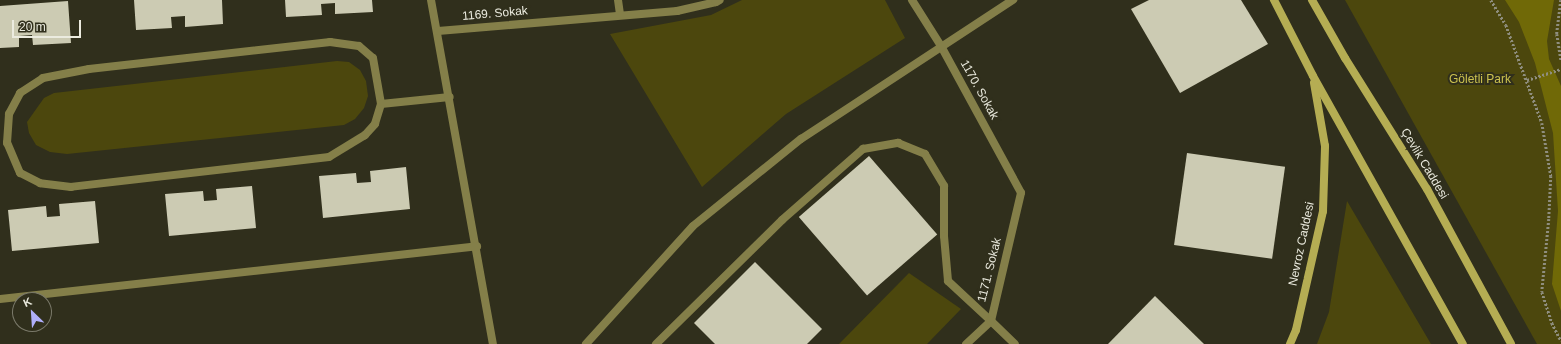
<!DOCTYPE html>
<html>
<head>
<meta charset="utf-8">
<style>
  body { margin:0 }
  #map { position:relative; width:1561px; height:344px; overflow:hidden; background:#302f1c; font-family:Helvetica,sans-serif }
  div>[style] { position:absolute }
  .green>* { inset:0; background:#4c470d }
  .water>* { inset:0; background:#706907 }
  .building>* { inset:0; background:#cccbb3; transform-origin:0 0 }
  .path>* { height:2.5px; margin-top:-1.25px; transform-origin:0; background:repeating-linear-gradient(90deg,#8f8e7f 0 2px,transparent 0 4px) }
  .service>* { height:8px; margin:-4px; padding:0 4px; transform-origin:4px; border-radius:4px; background:#847f49 }
  .minor>* { height:8px; margin:-4px; padding:0 4px; transform-origin:4px; border-radius:4px; background:#847f49 }
  .secondary>* { height:8px; margin:-4px; padding:0 4px; transform-origin:4px; border-radius:4px; background:#b5ad53 }
  span { translate:-50% -50%; white-space:nowrap; text-align:center; line-height:1.15; -webkit-text-stroke:4px #302f1c; paint-order:stroke }
  .street-label { font-size:12px; color:#ebebdf }
  .park-label { font-size:12px; color:#ccc24f }
  .north { position:absolute; left:12px; top:292px; width:40px; height:40px; box-sizing:border-box; background:#302f1c; border:1px solid #7b7a6a; border-radius:50%; rotate:335deg; font-size:11px; font-weight:700; line-height:16px; text-align:center; color:#ebebdf }
  .north::after { content:''; display:block; margin:auto; width:14px; height:18px; background:#afaefa; clip-path:polygon(50% 0,100% 100%,50% 72%,0 100%) }
  .scale { position:absolute; left:12px; top:20px; width:69px; height:18px; box-sizing:border-box; border:2px solid #ebebdf; border-top:0; padding-left:5px; font-size:12px; line-height:14px; white-space:nowrap; color:#ebebdf; -webkit-text-stroke:3px #302f1c; paint-order:stroke }
</style>
</head>
<body>
<div id="map">
  <div class="green">
    <div style="clip-path:polygon(742px 0,885px 0,905px 38px,786px 114px,702px 187px,610px 34px,711px 15px)"></div>
    <div style="clip-path:polygon(1345px 0,1561px 0,1561px 344px,1537px 344px)"></div>
    <div style="clip-path:polygon(337px 61px,349px 62px,360px 70px,366px 81px,368px 96px,364px 108px,355px 119px,344px 125px,67px 154px,50px 152px,36px 145px,29px 133px,27px 122px,44px 98px,54px 93px)"></div>
    <div style="clip-path:polygon(1347px 201px,1431px 344px,1317px 344px,1329px 312px)"></div>
    <div style="clip-path:polygon(909px 273px,961px 309px,927px 344px,839px 344px)"></div>
  </div>
  <div class="water">
    <div style="clip-path:polygon(1505px 0,1554px 0,1547px 41px,1549px 59px,1561px 86px,1561px 311px,1552px 284px,1558px 211px,1553px 133px,1535px 63px,1519px 22px)"></div>
  </div>
  <div class="building">
    <div style="clip-path:polygon(134px 0,222px 0,223px 24px,185px 27px,185px 16px,171px 17px,172px 28px,136px 30px)"></div>
    <div style="clip-path:polygon(285px 0,372px 0,373px 12px,335px 14px,335px 3px,321px 4px,322px 15px,286px 17px)"></div>
    <div style="clip-path:polygon(1149px 0,1241px 0,1268px 44px,1180px 93px,1131px 9px)"></div>
    <div style="clip-path:polygon(68px 1px,71px 43px,33px 45px,32px 35px,19px 36px,19px 47px,0 48px,0 6px)"></div>
    <div style="left:1187px;top:153px;width:99px;height:93px;rotate:8deg"></div>
    <div style="left:869px;top:156px;width:104px;height:93px;rotate:49deg"></div>
    <div style="clip-path:polygon(406px 167px,410px 209px,323px 218px,319px 176px,356px 173px,357px 183px,371px 182px,370px 171px)"></div>
    <div style="clip-path:polygon(252px 186px,256px 228px,169px 236px,165px 194px,203px 191px,204px 201px,217px 200px,216px 189px)"></div>
    <div style="clip-path:polygon(95px 201px,99px 243px,12px 251px,8px 210px,46px 206px,47px 217px,60px 216px,59px 204px)"></div>
    <div style="clip-path:polygon(755px 262px,822px 329px,807px 344px,715px 344px,694px 323px)"></div>
    <div style="clip-path:polygon(1155px 296px,1204px 344px,1108px 344px)"></div>
  </div>
  <div class="path">
    <div style="left:1491px;top:0;width:29px;rotate:59deg"></div>
    <div style="left:1506px;top:25px;width:104px;rotate:69.8deg"></div>
    <div style="left:1542px;top:123px;width:54px;rotate:80.4deg"></div>
    <div style="left:1551px;top:176px;width:43px;rotate:92.7deg"></div>
    <div style="left:1549px;top:219px;width:73px;rotate:95.5deg"></div>
    <div style="left:1542px;top:292px;width:33px;rotate:72deg"></div>
    <div style="left:1552px;top:323px;width:20px;rotate:63deg"></div>
    <div style="left:1561px;top:0;width:34px;rotate:97deg"></div>
    <div style="left:1557px;top:34px;width:26px;rotate:81deg"></div>
    <div style="left:1527px;top:80px;width:36px;rotate:-18deg"></div>
  </div>
  <div class="service">
    <div style="left:618px;top:0;width:15px;rotate:82deg"></div>
    <div style="left:330px;top:42px;width:29px;rotate:8deg"></div>
    <div style="left:359px;top:46px;width:18px;rotate:41deg"></div>
    <div style="left:373px;top:58px;width:47px;rotate:80.1deg"></div>
    <div style="left:381px;top:104px;width:21px;rotate:107deg"></div>
    <div style="left:375px;top:124px;width:15px;rotate:132deg"></div>
    <div style="left:365px;top:135px;width:42px;rotate:148.6deg"></div>
    <div style="left:329px;top:157px;width:260px;rotate:173.4deg"></div>
    <div style="left:71px;top:187px;width:31px;rotate:-173deg"></div>
    <div style="left:40px;top:183px;width:22px;rotate:-153deg"></div>
    <div style="left:20px;top:173px;width:33px;rotate:-113deg"></div>
    <div style="left:7px;top:143px;width:29px;rotate:-86deg"></div>
    <div style="left:9px;top:114px;width:24px;rotate:-62deg"></div>
    <div style="left:20px;top:93px;width:27px;rotate:-33deg"></div>
    <div style="left:43px;top:78px;width:47px;rotate:-11.1deg"></div>
    <div style="left:89px;top:69px;width:243px;rotate:-6.4deg"></div>
    <div style="left:381px;top:104px;width:69px;rotate:-5.8deg"></div>
    <div style="left:656px;top:344px;width:177px;rotate:-44.5deg"></div>
    <div style="left:782px;top:220px;width:108px;rotate:-41.2deg"></div>
    <div style="left:863px;top:149px;width:36px;rotate:-10deg"></div>
    <div style="left:898px;top:143px;width:29px;rotate:22deg"></div>
    <div style="left:925px;top:154px;width:37px;rotate:59deg"></div>
    <div style="left:944px;top:186px;width:50px;rotate:90deg"></div>
    <div style="left:944px;top:236px;width:45px;rotate:84.9deg"></div>
    <div style="left:948px;top:281px;width:59px;rotate:42.9deg"></div>
  </div>
  <div class="minor">
    <div style="left:431px;top:0;width:350px;rotate:79.8deg"></div>
    <div style="left:912px;top:0;width:54px;rotate:57.8deg"></div>
    <div style="left:941px;top:46px;width:167px;rotate:61.4deg"></div>
    <div style="left:1021px;top:193px;width:131px;rotate:103.2deg"></div>
    <div style="left:991px;top:321px;width:34px;rotate:137deg"></div>
    <div style="left:438px;top:31px;width:240px;rotate:-4.8deg"></div>
    <div style="left:677px;top:11px;width:40px;rotate:-13deg"></div>
    <div style="left:716px;top:2px;width:4px;rotate:-27deg"></div>
    <div style="left:0;top:299px;width:480px;rotate:-6.3deg"></div>
    <div style="left:991px;top:321px;width:33px;rotate:44deg"></div>
    <div style="left:586px;top:344px;width:159px;rotate:-47.8deg"></div>
    <div style="left:693px;top:226px;width:139px;rotate:-38.9deg"></div>
    <div style="left:801px;top:139px;width:254px;rotate:-33.3deg"></div>
  </div>
  <div class="secondary">
    <div style="left:1274px;top:0;width:85px;rotate:62.8deg"></div>
    <div style="left:1313px;top:76px;width:307px;rotate:60.8deg"></div>
    <div style="left:1312px;top:0;width:67px;rotate:60.4deg"></div>
    <div style="left:1345px;top:58px;width:155px;rotate:58deg"></div>
    <div style="left:1427px;top:189px;width:176px;rotate:61.5deg"></div>
    <div style="left:1290px;top:344px;width:15px;rotate:-67deg"></div>
    <div style="left:1296px;top:330px;width:122px;rotate:-77.2deg"></div>
    <div style="left:1323px;top:211px;width:65px;rotate:-88.2deg"></div>
    <div style="left:1325px;top:146px;width:64px;rotate:-99.9deg"></div>
  </div>
  <div class="street-label">
    <span style="left:495px;top:14px;rotate:-5deg">1169. Sokak</span>
    <span style="left:979px;top:90px;rotate:61deg">1170. Sokak</span>
    <span style="left:1424px;top:164px;rotate:59deg">Çevlik Caddesi</span>
    <span style="left:1302px;top:244px;rotate:-78deg">Nevroz Caddesi</span>
    <span style="left:990px;top:270px;rotate:-76deg">1171. Sokak</span>
  </div>
  <div class="park-label">
    <span style="left:1480px;top:80px">Göletli Park</span>
  </div>
  <div class="north">K</div>
  <div class="scale">20 m</div>
</div>
</body>
</html>
